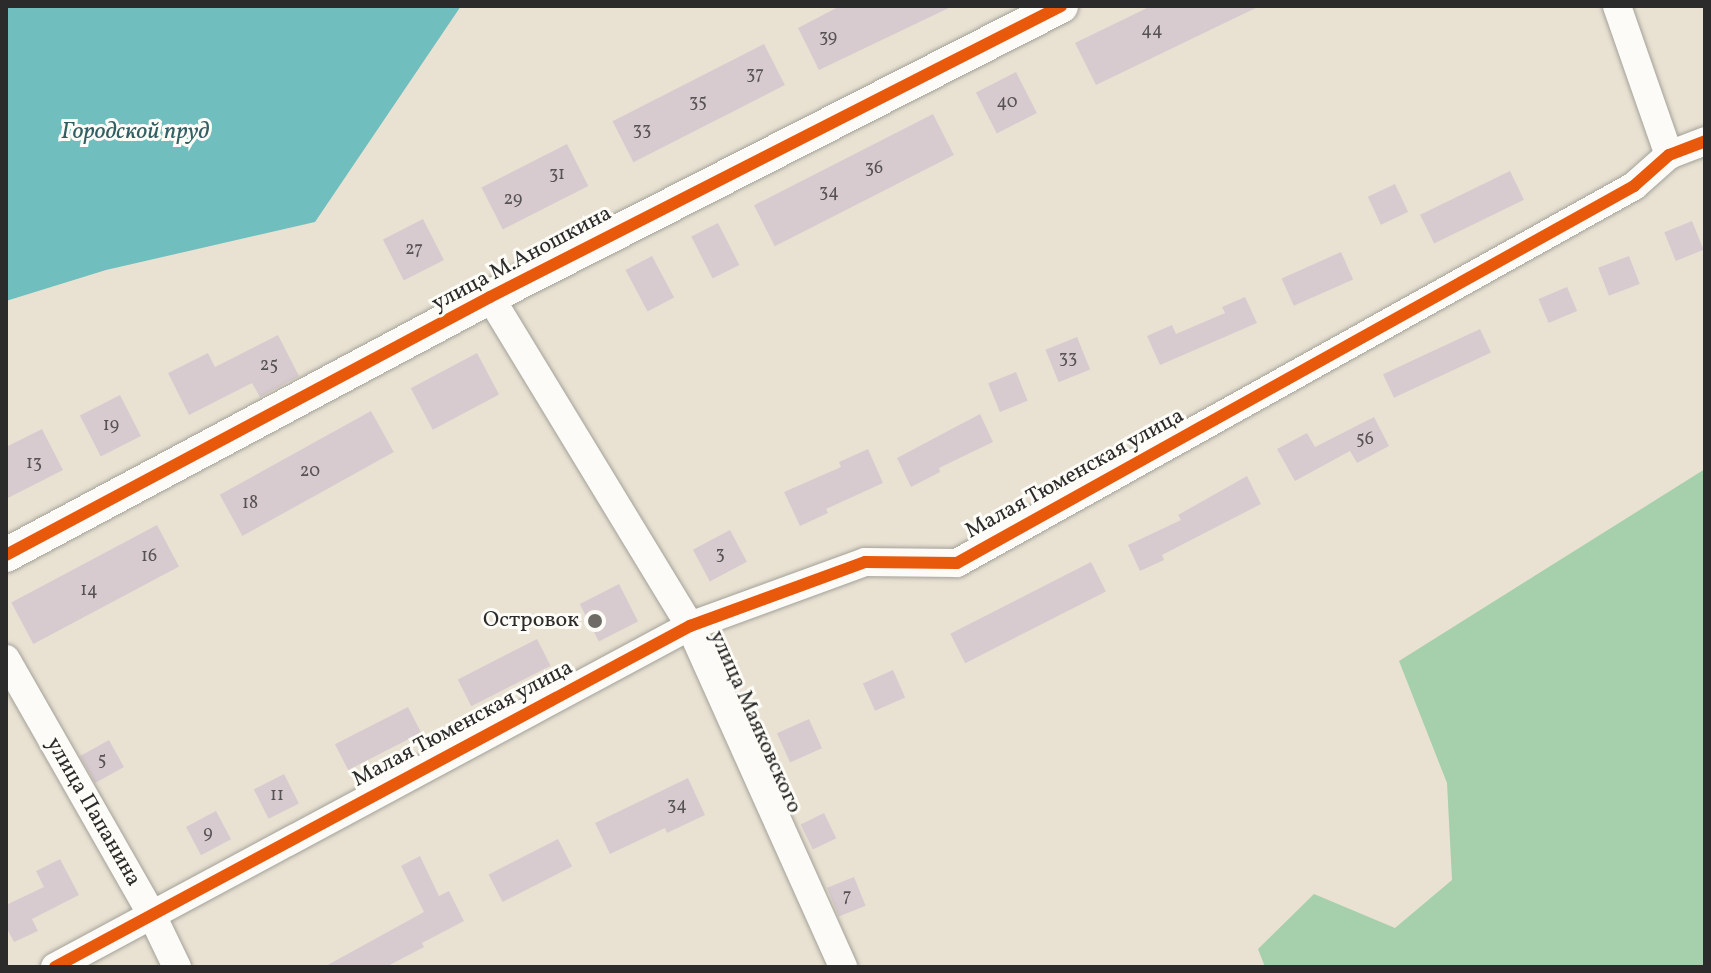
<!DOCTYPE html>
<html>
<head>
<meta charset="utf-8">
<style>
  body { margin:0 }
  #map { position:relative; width:1711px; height:973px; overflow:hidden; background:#e9e2d3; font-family:Vollkorn,serif }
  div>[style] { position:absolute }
  .forest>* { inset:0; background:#a6cfab }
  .water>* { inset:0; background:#71bebf }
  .building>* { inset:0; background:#d8cbd0; transform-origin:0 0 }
  .roads { filter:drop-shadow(0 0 2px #a4a198) drop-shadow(0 0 2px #a4a198) }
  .minor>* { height:28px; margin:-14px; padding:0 14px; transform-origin:14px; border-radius:14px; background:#fcfbf8 }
  .tertiary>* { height:34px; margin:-17px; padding:0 17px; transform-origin:17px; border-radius:17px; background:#fcfbf8 }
  .cycleway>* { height:12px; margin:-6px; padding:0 6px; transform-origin:6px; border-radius:6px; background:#e8590c }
  .dots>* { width:22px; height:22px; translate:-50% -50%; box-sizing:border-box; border:4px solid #fdfcf7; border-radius:50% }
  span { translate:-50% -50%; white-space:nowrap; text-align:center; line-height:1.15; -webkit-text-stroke:6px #fdfcf7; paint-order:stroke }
  .number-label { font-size:18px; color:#565354 }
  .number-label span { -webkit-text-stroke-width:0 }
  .street-label { font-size:22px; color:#2b2b2b }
  .poi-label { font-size:22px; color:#2b2b2b }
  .right { translate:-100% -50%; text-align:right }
  .water-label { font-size:24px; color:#325f63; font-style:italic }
  .frame { position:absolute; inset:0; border:8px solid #2b2b2b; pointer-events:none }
</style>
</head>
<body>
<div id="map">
  <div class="forest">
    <div style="clip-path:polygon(1705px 469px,1705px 967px,1265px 967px,1258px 949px,1314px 894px,1395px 928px,1452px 880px,1447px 783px,1399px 661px)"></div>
  </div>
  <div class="water">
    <div style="clip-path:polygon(6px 6px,461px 6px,315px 222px,106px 270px,6px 301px)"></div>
  </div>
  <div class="building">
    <div style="clip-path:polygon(840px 6px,953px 6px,819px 70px,798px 28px)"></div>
    <div style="clip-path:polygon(1151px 6px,1260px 6px,1096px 85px,1075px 43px)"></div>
    <div style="left:764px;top:44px;width:46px;height:170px;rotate:63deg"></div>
    <div style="left:1016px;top:72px;width:46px;height:45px;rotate:63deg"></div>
    <div style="left:933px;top:114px;width:46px;height:201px;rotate:63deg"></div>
    <div style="left:567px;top:144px;width:47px;height:96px;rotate:63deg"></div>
    <div style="left:1510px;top:171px;width:32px;height:100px;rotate:64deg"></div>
    <div style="left:1395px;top:184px;width:31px;height:30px;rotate:65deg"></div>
    <div style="left:423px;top:219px;width:46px;height:45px;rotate:63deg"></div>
    <div style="left:1692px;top:221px;width:31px;height:30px;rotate:68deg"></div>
    <div style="left:718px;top:223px;width:47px;height:30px;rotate:63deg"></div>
    <div style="left:1341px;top:252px;width:30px;height:65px;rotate:66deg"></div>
    <div style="left:652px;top:256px;width:47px;height:30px;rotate:62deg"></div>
    <div style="left:1629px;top:256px;width:30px;height:33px;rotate:69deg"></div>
    <div style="left:1567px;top:287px;width:26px;height:31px;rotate:67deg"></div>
    <div style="clip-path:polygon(1245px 297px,1257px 323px,1160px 365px,1147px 336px,1172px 325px,1176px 334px,1225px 313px,1222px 307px)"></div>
    <div style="left:1480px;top:329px;width:26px;height:107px;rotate:65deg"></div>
    <div style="clip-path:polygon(278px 335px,299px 376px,260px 397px,252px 383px,189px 415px,168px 373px,208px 353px,215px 367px)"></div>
    <div style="left:1077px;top:337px;width:35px;height:34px;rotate:68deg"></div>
    <div style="left:477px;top:353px;width:47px;height:75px;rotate:62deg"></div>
    <div style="left:1016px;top:372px;width:31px;height:30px;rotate:68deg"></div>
    <div style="left:120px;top:395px;width:46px;height:45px;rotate:63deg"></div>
    <div style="left:371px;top:411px;width:47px;height:173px;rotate:61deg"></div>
    <div style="clip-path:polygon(980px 414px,993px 442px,939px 468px,940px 472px,911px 487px,897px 458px)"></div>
    <div style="clip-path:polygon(1374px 417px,1389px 446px,1357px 463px,1350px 451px,1295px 481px,1277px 449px,1307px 433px,1315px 447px)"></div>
    <div style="clip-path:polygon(42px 429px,63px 470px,6px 499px,6px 447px)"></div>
    <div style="clip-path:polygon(868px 449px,883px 483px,826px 509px,828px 513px,800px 526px,784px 492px,841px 467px,839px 462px)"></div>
    <div style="clip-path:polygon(1247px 476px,1261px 504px,1162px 555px,1164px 560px,1140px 571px,1128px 545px,1181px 520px,1178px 515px)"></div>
    <div style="left:157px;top:525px;width:47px;height:165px;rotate:62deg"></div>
    <div style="left:730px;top:530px;width:36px;height:42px;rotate:62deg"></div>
    <div style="left:1091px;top:562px;width:33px;height:158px;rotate:63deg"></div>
    <div style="left:619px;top:584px;width:42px;height:44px;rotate:63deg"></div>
    <div style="left:537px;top:639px;width:30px;height:89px;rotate:63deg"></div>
    <div style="left:893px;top:670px;width:30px;height:33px;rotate:66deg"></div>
    <div style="left:408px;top:707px;width:29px;height:82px;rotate:63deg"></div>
    <div style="left:809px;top:719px;width:32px;height:35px;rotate:66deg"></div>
    <div style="left:109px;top:740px;width:31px;height:33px;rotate:61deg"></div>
    <div style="left:284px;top:774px;width:33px;height:34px;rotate:63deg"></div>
    <div style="clip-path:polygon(688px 778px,705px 815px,667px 833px,665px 828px,610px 854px,595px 823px)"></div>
    <div style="left:216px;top:811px;width:32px;height:34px;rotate:62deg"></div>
    <div style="left:824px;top:813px;width:28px;height:26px;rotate:64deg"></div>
    <div style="left:558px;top:839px;width:31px;height:78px;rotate:63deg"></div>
    <div style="clip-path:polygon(420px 856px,439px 896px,449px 891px,464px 921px,422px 943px,424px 947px,386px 967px,324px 967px,424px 912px,401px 866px)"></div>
    <div style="clip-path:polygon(60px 859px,79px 895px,32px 919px,38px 931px,14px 942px,6px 927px,6px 905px,44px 887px,36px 871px)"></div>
    <div style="left:854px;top:877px;width:31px;height:29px;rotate:68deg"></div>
  </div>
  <div class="roads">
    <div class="minor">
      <div style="left:1617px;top:6px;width:158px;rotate:70.8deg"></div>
      <div style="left:490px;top:297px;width:385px;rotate:58.7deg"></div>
      <div style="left:690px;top:626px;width:374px;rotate:65.8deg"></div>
      <div style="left:6px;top:659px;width:292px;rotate:60.3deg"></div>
      <div style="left:151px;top:913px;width:60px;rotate:64.3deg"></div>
      <div style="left:55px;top:967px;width:721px;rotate:-28.24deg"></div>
      <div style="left:690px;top:626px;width:186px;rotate:-20.1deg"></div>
      <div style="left:865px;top:562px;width:92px;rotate:0.6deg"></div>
      <div style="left:957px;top:563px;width:775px;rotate:-29.11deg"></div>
      <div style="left:1634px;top:186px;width:47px;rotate:-41.5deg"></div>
      <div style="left:1669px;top:155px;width:39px;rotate:-21deg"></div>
    </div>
    <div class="tertiary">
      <div style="left:6px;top:555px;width:548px;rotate:-28.06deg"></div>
      <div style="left:490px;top:297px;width:641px;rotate:-27deg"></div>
    </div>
  </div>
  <div class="cycleway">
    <div style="left:6px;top:555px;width:548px;rotate:-28.06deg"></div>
    <div style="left:490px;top:297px;width:641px;rotate:-27deg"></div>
    <div style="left:55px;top:967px;width:721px;rotate:-28.24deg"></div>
    <div style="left:690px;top:626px;width:186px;rotate:-20.1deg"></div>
    <div style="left:865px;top:562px;width:92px;rotate:0.6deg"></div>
    <div style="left:957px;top:563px;width:775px;rotate:-29.11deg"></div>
    <div style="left:1634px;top:186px;width:47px;rotate:-41.5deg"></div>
    <div style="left:1669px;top:155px;width:39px;rotate:-21deg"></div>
  </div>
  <div class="dots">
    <div style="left:595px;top:621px;background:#6e6b66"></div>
  </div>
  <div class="number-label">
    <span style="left:1152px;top:31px">44</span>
    <span style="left:828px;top:38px">39</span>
    <span style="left:755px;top:75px">37</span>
    <span style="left:698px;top:103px">35</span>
    <span style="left:1007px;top:103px">40</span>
    <span style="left:642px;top:131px">33</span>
    <span style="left:874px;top:169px">36</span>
    <span style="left:557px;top:175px">31</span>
    <span style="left:829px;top:193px">34</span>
    <span style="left:513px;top:200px">29</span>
    <span style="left:414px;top:250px">27</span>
    <span style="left:1068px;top:359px">33</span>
    <span style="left:269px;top:366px">25</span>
    <span style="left:111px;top:426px">19</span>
    <span style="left:1365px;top:440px">56</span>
    <span style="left:34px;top:464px">13</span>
    <span style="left:310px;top:472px">20</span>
    <span style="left:250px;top:504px">18</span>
    <span style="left:720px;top:555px">3</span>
    <span style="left:149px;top:557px">16</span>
    <span style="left:89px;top:591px">14</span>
    <span style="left:102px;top:761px">5</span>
    <span style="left:277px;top:796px">11</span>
    <span style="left:677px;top:806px">34</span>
    <span style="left:208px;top:834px">9</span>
    <span style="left:847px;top:897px">7</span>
  </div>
  <div class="street-label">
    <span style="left:522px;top:259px;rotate:-28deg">улица М.Аношкина</span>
    <span style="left:1075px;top:474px;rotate:-29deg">Малая Тюменская улица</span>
    <span style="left:755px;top:722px;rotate:66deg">улица Маяковского</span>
    <span style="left:463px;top:724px;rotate:-28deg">Малая Тюменская улица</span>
    <span style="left:93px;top:812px;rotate:60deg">улица Папанина</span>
  </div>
  <div class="poi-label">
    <span class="right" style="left:579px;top:621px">Островок</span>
  </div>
  <div class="water-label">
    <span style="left:135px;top:133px">Городской пруд</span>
  </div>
  <div class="frame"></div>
</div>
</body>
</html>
